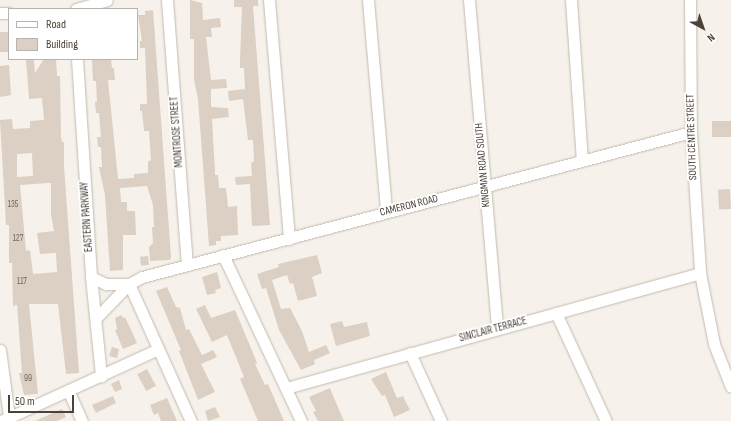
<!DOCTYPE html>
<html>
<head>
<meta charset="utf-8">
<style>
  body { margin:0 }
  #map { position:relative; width:731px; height:421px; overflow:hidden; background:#f6f2eb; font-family:"Sofia Sans Condensed",sans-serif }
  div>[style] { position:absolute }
  .building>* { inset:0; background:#dccfc3; transform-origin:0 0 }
  .roads { filter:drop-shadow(0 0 1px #c3b9ad) drop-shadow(0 0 1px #c3b9ad) }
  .street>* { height:11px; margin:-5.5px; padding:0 5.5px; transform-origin:5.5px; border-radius:5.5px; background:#fff }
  span { translate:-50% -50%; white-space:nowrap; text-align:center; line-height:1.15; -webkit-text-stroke:4px #fff; paint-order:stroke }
  .number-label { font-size:9px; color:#70655b }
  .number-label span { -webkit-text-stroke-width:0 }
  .street-label { font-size:11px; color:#4c4238 }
  .legend { position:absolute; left:8px; top:8px; width:130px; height:52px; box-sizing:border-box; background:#fff; border:1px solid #b7b3af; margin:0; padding:5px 7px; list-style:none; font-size:12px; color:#4c4238 }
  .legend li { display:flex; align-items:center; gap:8px; height:20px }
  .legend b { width:20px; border:1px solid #b7b3af }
  .north { position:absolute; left:683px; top:8px; width:40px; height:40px; -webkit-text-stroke:3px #fff; paint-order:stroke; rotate:140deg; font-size:11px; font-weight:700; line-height:16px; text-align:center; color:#4c4238 }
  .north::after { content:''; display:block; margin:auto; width:14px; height:18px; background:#4c4238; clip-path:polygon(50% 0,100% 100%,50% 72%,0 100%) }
  .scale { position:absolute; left:8px; top:395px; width:66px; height:18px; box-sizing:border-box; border:2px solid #4c4238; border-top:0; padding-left:5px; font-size:12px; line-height:14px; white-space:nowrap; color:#4c4238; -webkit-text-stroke:3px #fff; paint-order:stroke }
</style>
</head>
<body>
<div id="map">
  <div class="building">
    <div style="clip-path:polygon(190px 0,202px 3px,203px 20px,220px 18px,221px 27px,211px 28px,212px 37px,206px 37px,211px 80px,226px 79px,227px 88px,211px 89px,211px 107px,228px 108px,229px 117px,212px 119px,215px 171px,215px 175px,218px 175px,219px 188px,226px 188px,228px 207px,237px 206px,238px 235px,221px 236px,221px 241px,216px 241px,216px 245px,209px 246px,198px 99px,194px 80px,194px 39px,190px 39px)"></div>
    <div style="clip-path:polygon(234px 0,258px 0,258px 6px,253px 6px,270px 225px,252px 226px,250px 184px,236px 185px,235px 177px,252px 176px,251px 163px,254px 161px,253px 140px,248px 140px,243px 99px,229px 101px,228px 91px,245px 89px,244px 68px,240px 68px,240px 60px,242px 7px,234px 7px)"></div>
    <div style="clip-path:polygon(153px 10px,171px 257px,170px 260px,150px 261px,149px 247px,153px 243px,152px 227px,154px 227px,153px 205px,147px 186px,120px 188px,121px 202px,127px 202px,127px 211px,135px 211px,136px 235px,123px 235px,123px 270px,110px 271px,105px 195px,99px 167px,102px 167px,101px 147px,98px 147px,97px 137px,101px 137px,99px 113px,96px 113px,95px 102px,97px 102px,96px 81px,93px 81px,92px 59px,111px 59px,112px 68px,114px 68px,115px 80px,108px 80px,118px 179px,134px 178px,134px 174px,148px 173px,148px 162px,151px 160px,149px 131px,144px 131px,142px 111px,140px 111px,140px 104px,147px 104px,145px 48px,140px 48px,140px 41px,142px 41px,138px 15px,145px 15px,145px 11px)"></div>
    <div style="left:9px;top:32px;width:20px;height:9px;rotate:90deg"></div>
    <div style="clip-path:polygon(evenodd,26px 59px,34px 59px,35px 73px,44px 59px,56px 59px,57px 76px,60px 76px,61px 137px,62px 142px,64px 142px,64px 166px,79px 373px,66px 374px,58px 304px,29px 304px,38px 394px,24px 395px,19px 373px,22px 373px,17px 305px,13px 306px,12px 263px,9px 263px,9px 225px,6px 225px,0 120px,12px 119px,13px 129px,30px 128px,30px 121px,44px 120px,42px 98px,29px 99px,26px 59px,32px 153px,33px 176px,17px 177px,17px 154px,32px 153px,26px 59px,49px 183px,51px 183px,51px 215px,54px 231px,37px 233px,40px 254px,56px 253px,57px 272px,33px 274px,30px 250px,26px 251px,20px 185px,49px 183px)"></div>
    <div style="clip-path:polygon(9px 65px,11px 95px,0 97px,0 66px)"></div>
    <div style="left:712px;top:121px;width:19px;height:16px"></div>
    <div style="left:730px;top:189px;width:20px;height:12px;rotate:87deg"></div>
    <div style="clip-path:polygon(317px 255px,322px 273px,312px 277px,317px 296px,298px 301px,293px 283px,290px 284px,287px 275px,272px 280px,281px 309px,290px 308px,302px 331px,309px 352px,326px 345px,330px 353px,314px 360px,315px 364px,301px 370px,279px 330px,266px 288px,262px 289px,257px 274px,279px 267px,278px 264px)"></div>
    <div style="left:148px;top:256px;width:9px;height:8px;rotate:84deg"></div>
    <div style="clip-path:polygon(217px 272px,221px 288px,215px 290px,216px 293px,207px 295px,202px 277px)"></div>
    <div style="clip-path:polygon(167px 287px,176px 307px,180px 308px,186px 330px,189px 329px,202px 355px,213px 350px,217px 357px,201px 364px,215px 392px,198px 400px,179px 351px,181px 350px,156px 291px)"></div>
    <div style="clip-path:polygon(205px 305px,211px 318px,235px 310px,253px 353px,257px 363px,255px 364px,265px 385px,268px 384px,284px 421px,258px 421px,240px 379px,244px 377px,227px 335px,212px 342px,200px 317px,196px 309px)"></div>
    <div style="clip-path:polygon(121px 315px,123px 318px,125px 317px,137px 343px,123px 349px,115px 330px,117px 329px,115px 318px)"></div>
    <div style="clip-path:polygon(342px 321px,344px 327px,367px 322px,370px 336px,336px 346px,330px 324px)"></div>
    <div style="clip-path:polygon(112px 347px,119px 349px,117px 358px,109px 356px)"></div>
    <div style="left:147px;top:369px;width:19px;height:11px;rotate:62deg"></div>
    <div style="clip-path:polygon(386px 372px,397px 398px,403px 396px,410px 410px,394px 417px,385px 395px,382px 396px,371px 379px)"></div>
    <div style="clip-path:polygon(119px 380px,122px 389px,115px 392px,111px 384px)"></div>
    <div style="clip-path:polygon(330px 388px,334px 398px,344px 421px,318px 421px,313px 412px,316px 411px,309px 397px)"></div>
    <div style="clip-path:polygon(113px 396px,116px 403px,96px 413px,92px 405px)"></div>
    <div style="clip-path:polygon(167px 398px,177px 421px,161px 421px,158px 413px,154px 415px,150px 405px)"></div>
    <div style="clip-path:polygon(215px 407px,220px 417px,208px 421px,205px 411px)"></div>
    <div style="clip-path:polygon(62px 409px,66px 417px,57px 421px,35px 421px)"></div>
  </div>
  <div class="roads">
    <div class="street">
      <div style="left:167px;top:0;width:265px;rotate:85.7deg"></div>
      <div style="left:269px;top:0;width:240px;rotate:85.2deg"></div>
      <div style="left:368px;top:0;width:212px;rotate:85.1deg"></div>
      <div style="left:469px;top:0;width:330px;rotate:85.1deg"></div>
      <div style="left:571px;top:0;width:161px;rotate:86.1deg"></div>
      <div style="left:690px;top:0;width:132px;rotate:89.6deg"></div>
      <div style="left:691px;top:132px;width:141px;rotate:86.3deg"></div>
      <div style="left:700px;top:273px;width:72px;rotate:78.8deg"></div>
      <div style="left:714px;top:344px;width:46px;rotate:68.4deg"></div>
      <div style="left:76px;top:9px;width:32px;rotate:-16deg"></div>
      <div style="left:0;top:13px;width:9px"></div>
      <div style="left:77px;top:59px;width:218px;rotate:86.3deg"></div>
      <div style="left:91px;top:277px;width:100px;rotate:84.2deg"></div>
      <div style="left:223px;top:255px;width:183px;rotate:64.8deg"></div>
      <div style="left:91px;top:277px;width:17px;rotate:25deg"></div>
      <div style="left:106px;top:284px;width:23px"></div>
      <div style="left:129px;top:284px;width:150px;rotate:65.7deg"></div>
      <div style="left:556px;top:313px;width:119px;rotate:65.2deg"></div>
      <div style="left:96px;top:318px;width:47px;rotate:-45.9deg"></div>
      <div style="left:129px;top:284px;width:15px;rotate:-28deg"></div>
      <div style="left:142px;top:277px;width:568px;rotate:-14.79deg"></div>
      <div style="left:0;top:350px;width:68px;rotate:82.3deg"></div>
      <div style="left:410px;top:353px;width:75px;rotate:65.5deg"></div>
      <div style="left:286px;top:388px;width:430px;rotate:-15.5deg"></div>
      <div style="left:68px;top:390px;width:34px;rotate:66deg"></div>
      <div style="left:1px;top:421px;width:173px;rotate:-24.6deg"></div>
    </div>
  </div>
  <div class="number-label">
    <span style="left:13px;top:205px">135</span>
    <span style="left:18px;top:239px">127</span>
    <span style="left:22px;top:282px">117</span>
    <span style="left:28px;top:379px">99</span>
  </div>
  <div class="street-label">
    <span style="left:177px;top:132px;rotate:-94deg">MONTROSE STREET</span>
    <span style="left:692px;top:137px;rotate:-92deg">SOUTH CENTRE STREET</span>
    <span style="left:483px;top:165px;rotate:-95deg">KINGMAN ROAD SOUTH</span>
    <span style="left:409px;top:206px;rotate:-14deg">CAMERON ROAD</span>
    <span style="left:87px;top:217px;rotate:-94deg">EASTERN PARKWAY</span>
    <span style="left:493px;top:330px;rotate:-15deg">SINCLAIR TERRACE</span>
  </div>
  <ul class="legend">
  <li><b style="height:5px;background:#fff"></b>Road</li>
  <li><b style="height:11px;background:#dccfc3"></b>Building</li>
  </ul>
  <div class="north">N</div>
  <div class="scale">50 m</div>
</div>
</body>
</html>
